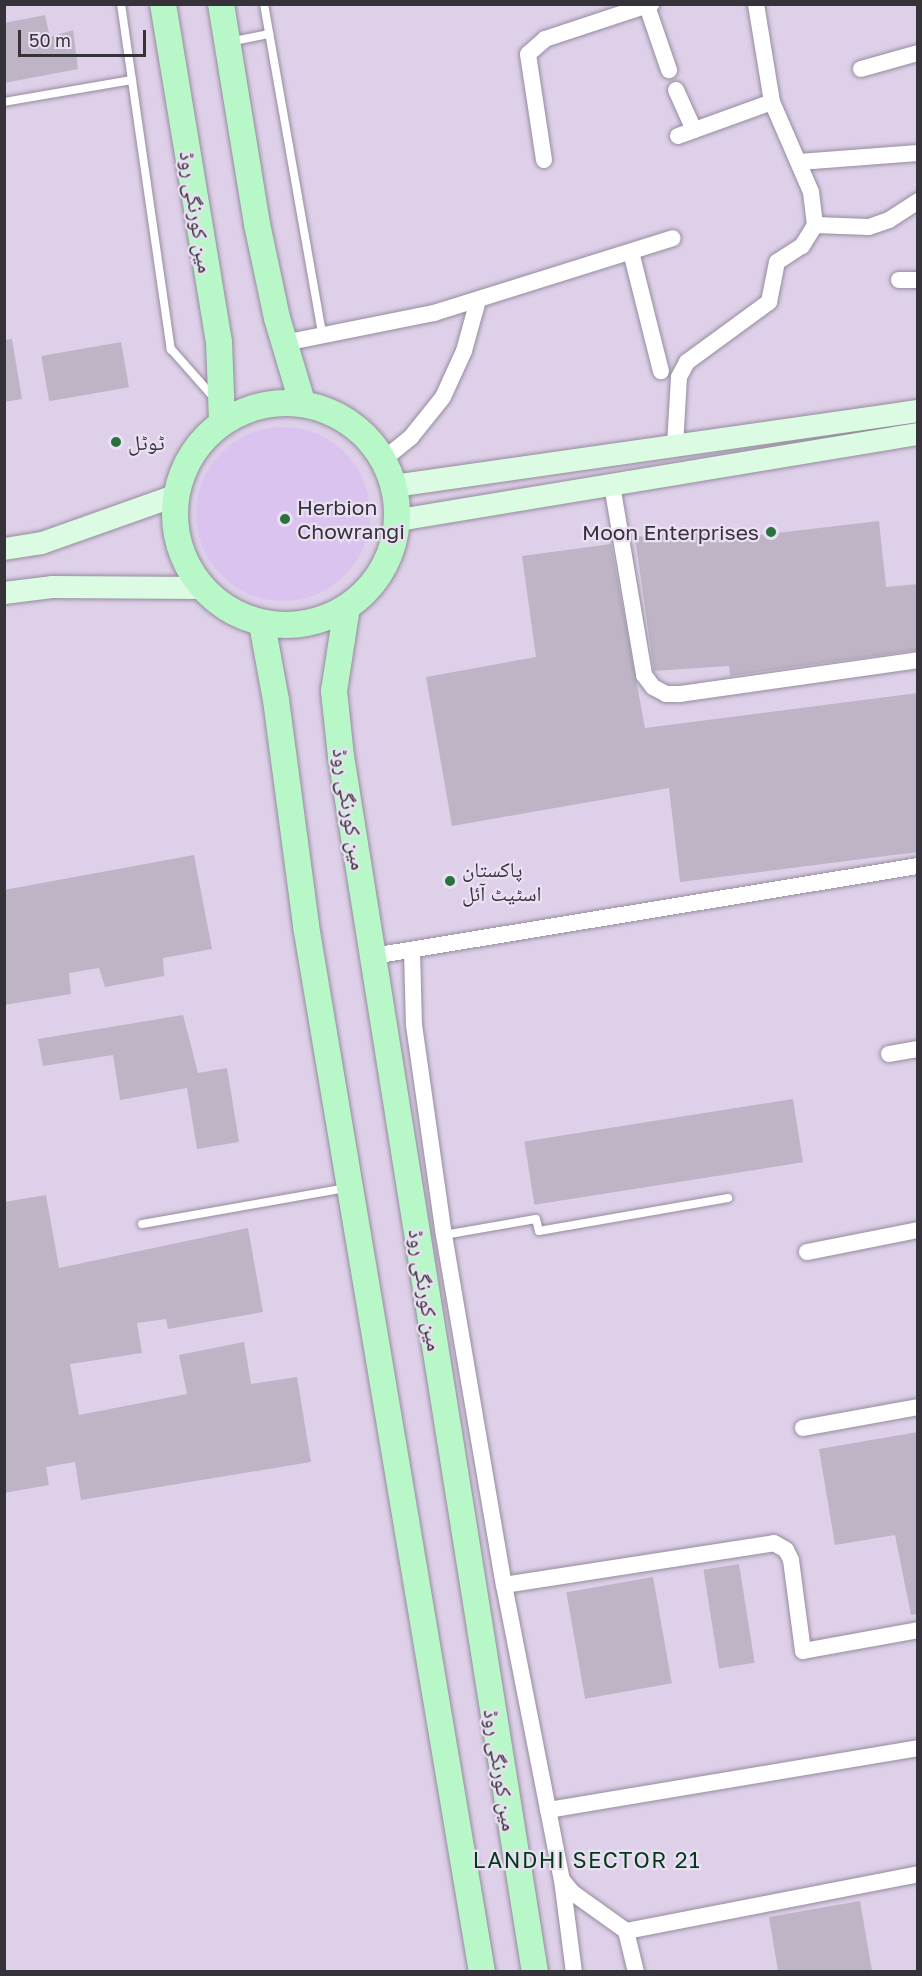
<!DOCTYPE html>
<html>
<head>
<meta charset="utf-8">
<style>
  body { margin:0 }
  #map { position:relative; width:922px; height:1976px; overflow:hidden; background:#eae0f3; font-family:"Golos Text","Noto Naskh Arabic",sans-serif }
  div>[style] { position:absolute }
  .built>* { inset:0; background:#ded0e9; transform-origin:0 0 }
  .green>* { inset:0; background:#dac3ee }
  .round { border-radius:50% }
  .building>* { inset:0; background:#beb4c6; transform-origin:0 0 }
  .roads { filter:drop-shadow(0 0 2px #958c9d) drop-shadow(0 0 2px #958c9d) }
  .lane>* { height:8px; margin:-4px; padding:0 4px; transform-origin:4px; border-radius:4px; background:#fff }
  .street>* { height:16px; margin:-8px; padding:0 8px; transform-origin:8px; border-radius:8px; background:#fff }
  .secondary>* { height:22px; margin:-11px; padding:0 11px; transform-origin:11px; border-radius:11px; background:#dbfbe3 }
  .primary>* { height:26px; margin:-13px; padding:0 13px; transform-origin:13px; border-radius:13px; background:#b8f7c8 }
  .primary>.ring { margin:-13px; padding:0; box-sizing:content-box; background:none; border:26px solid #b8f7c8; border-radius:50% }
  .dots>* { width:16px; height:16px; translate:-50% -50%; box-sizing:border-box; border:3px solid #eae0f3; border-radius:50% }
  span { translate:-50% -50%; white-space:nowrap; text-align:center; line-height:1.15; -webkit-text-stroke:4.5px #eae0f3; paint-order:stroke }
  .street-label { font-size:21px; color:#363239 }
  .poi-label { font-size:21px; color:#363239 }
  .left { translate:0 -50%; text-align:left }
  .right { translate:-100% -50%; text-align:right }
  .neighbourhood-label { font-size:22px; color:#023918; letter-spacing:1.5px }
  .frame { position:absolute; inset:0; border:6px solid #363239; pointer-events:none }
  .scale { position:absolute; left:18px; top:30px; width:128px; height:27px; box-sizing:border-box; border:3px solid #363239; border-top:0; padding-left:8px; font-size:18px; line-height:21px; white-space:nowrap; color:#363239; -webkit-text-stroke:4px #eae0f3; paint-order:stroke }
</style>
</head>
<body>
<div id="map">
  <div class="built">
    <div style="left:5px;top:5px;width:912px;height:1967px"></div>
  </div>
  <div class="green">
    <div class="round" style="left:196px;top:427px;width:174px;height:174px"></div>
  </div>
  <div class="building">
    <div style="clip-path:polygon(45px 15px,50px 37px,73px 30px,78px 69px,4px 83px,4px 23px)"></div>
    <div style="clip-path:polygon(12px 339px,22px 399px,4px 402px,4px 340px)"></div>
    <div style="left:121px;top:342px;width:46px;height:81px;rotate:80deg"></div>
    <div style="clip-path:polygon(879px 521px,886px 587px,918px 584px,918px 650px,730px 676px,729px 666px,654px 671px,635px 537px,708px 530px,709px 541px)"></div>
    <div style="clip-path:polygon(611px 544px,645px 728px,918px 693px,918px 852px,680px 882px,669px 788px,452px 826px,426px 677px,536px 657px,522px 556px)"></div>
    <div style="clip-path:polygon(194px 855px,212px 949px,163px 958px,164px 976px,105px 987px,99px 968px,69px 973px,71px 994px,4px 1005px,4px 890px)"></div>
    <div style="clip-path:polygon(183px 1015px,198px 1073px,227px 1068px,239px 1142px,197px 1149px,187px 1088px,120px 1100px,113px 1055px,43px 1066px,38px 1039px)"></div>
    <div style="left:793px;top:1099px;width:64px;height:272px;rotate:81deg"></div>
    <div style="clip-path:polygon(46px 1195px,59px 1268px,248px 1228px,263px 1312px,168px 1329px,166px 1319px,137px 1323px,142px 1353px,70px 1364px,79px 1415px,187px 1394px,179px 1355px,244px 1342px,251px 1384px,297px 1377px,311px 1462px,81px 1500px,75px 1462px,46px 1467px,49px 1485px,4px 1493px,4px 1202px)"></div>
    <div style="clip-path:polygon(918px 1432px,918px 1614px,911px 1615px,895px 1535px,835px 1545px,819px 1449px)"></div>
    <div style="left:739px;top:1564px;width:100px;height:36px;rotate:81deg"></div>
    <div style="left:653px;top:1577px;width:108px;height:88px;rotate:80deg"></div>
    <div style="clip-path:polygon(860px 1901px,872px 1971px,778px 1971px,769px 1917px)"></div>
  </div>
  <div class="roads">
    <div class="lane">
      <div style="left:121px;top:4px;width:349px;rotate:81.8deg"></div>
      <div style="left:171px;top:349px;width:68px;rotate:48.6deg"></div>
      <div style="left:264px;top:4px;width:338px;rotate:80deg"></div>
      <div style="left:229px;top:42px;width:41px;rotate:-11.3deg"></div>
      <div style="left:4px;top:102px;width:130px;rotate:-9.8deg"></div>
      <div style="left:142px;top:1224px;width:207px;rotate:-10deg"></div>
      <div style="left:444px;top:1235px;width:93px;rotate:-9.9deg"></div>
      <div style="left:536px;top:1219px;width:12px;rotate:76deg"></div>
      <div style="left:539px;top:1231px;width:192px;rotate:-9.9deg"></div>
    </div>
    <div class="street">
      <div style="left:647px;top:6px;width:68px;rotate:71deg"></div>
      <div style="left:861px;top:69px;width:59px;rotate:-15.7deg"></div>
      <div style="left:676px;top:90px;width:44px;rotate:65.8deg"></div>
      <div style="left:678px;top:136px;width:100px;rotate:-19.9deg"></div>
      <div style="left:544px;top:160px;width:107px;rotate:-98.6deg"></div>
      <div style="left:528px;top:54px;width:23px;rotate:-41deg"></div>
      <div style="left:545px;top:39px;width:112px;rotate:-18.3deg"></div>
      <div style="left:799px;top:162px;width:119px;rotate:-4.3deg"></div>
      <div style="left:815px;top:225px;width:54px;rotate:2.1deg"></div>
      <div style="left:869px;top:227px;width:21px;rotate:-19deg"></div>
      <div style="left:889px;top:220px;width:35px;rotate:-33deg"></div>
      <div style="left:631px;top:252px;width:123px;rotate:75.9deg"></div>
      <div style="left:899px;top:280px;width:19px"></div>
      <div style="left:284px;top:343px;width:153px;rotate:-11.3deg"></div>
      <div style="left:434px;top:313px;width:250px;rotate:-17.4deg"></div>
      <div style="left:675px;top:446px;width:69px;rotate:-86.7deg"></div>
      <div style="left:679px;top:377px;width:17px;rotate:-62deg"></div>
      <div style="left:687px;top:362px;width:102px;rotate:-36.2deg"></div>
      <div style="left:769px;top:302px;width:41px;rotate:-78.7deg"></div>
      <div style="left:777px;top:262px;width:30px;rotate:-33deg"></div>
      <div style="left:802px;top:246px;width:25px;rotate:-58deg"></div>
      <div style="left:815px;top:225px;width:33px;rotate:-97deg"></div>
      <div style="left:811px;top:192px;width:98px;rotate:-113.4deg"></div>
      <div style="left:772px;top:102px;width:99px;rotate:-99.3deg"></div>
      <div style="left:384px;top:459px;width:35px;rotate:-39deg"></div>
      <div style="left:411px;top:437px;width:51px;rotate:-51.3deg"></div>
      <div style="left:443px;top:397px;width:51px;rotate:-65.5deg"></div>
      <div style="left:464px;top:351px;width:53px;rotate:-74.6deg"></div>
      <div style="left:612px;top:485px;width:193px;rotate:80.4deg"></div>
      <div style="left:644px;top:675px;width:15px;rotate:53deg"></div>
      <div style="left:653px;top:687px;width:15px;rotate:28deg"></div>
      <div style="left:666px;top:694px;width:14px"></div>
      <div style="left:680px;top:694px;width:240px;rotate:-8.1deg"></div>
      <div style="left:412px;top:950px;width:75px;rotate:88.5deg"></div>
      <div style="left:414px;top:1025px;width:212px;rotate:81.9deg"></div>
      <div style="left:444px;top:1235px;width:355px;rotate:80.3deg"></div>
      <div style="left:504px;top:1585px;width:301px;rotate:78.9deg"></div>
      <div style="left:562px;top:1880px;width:93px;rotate:82.6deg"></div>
      <div style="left:373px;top:956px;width:552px;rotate:-9.38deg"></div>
      <div style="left:889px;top:1054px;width:29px;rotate:-10deg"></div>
      <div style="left:807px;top:1252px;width:113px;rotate:-11.2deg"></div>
      <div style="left:803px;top:1428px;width:117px;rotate:-10.3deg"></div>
      <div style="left:504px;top:1585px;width:273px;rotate:-8.8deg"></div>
      <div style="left:774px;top:1543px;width:14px;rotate:30deg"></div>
      <div style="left:786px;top:1550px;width:11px;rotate:63deg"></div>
      <div style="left:791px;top:1560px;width:92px;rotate:82.5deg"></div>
      <div style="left:803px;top:1651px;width:117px;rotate:-10.3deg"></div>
      <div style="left:548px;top:1810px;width:375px;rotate:-9.5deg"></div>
      <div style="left:562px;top:1880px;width:17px;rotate:50deg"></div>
      <div style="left:573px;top:1893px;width:65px;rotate:35.6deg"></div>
      <div style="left:626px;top:1931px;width:42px;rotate:76.3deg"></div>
      <div style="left:626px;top:1931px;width:298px;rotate:-11deg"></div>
    </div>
    <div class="secondary">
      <div style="left:394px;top:486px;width:529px;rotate:-8.15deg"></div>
      <div style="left:399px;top:520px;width:526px;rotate:-9.41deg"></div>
      <div style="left:4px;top:549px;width:38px;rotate:-9deg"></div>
      <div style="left:42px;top:543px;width:141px;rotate:-19.5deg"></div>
      <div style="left:4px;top:593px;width:48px;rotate:-7.1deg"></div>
      <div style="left:52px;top:587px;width:150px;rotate:0.4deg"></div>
    </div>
    <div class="primary">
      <div style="left:163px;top:4px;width:343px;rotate:80.6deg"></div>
      <div style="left:219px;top:342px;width:78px;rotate:87.8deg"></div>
      <div style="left:221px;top:4px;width:223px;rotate:80.7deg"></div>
      <div style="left:257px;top:224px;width:96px;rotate:78deg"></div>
      <div style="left:277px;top:318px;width:88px;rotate:73.4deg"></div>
      <div class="ring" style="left:175px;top:403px;width:196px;height:196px"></div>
      <div style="left:347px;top:607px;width:85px;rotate:98.8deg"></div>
      <div style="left:334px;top:691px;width:65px;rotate:83.9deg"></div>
      <div style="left:341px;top:756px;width:1231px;rotate:80.94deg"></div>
      <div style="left:262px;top:624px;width:77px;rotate:79.6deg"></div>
      <div style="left:276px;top:700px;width:228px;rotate:82.4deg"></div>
      <div style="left:306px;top:926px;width:1061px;rotate:80.45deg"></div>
    </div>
  </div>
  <div class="dots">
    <div style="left:116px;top:442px;background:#297240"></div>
    <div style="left:285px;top:519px;background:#297240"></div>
    <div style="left:771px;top:532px;background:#297240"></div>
    <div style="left:450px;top:881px;background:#297240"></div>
  </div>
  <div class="street-label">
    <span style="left:197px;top:212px;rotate:81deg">مین کورنگی روڈ</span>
    <span style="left:350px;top:809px;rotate:81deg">مین کورنگی روڈ</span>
    <span style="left:426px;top:1290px;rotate:81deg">مین کورنگی روڈ</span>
    <span style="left:501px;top:1770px;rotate:81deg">مین کورنگی روڈ</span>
  </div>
  <div class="poi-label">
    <span class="left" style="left:128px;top:442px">ٹوٹل</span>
    <span class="left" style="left:297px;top:519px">Herbion<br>Chowrangi</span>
    <span class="right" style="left:759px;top:532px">Moon Enterprises</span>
    <span class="left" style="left:462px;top:881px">پاکستان<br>اسٹیٹ آئل</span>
  </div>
  <div class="neighbourhood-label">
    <span style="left:587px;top:1860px">LANDHI SECTOR 21</span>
  </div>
  <div class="frame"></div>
  <div class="scale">50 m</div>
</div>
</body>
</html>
